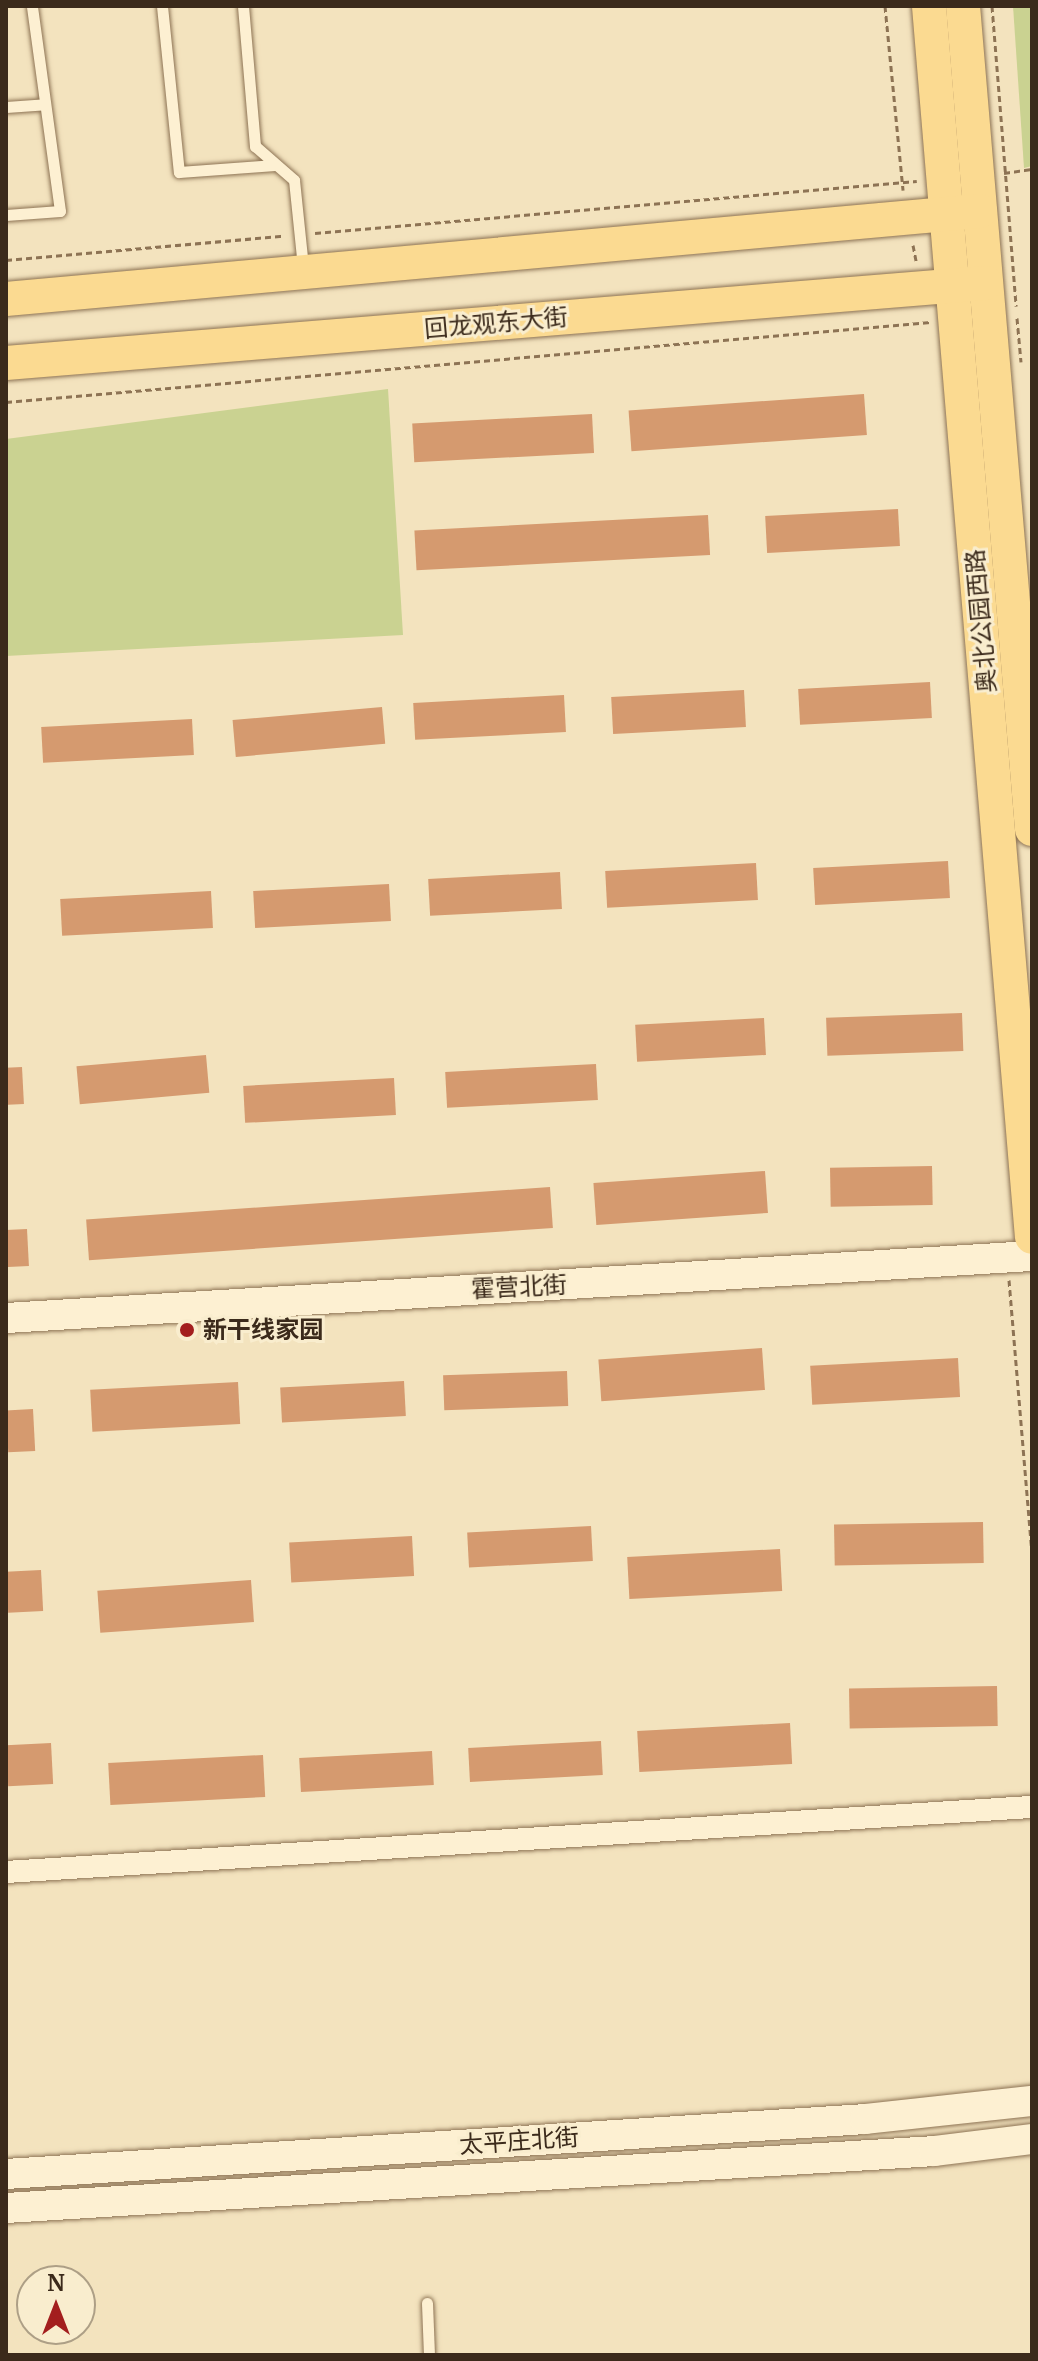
<!DOCTYPE html>
<html>
<head>
<meta charset="utf-8">
<style>
  body { margin:0 }
  #map { position:relative; width:1038px; height:2361px; overflow:hidden; background:#f3e3be; font-family:Merriweather,"Noto Sans SC",serif }
  div>[style] { position:absolute }
  .green>* { inset:0; background:#cad291 }
  .building>* { inset:0; background:#d59a6f; transform-origin:0 0 }
  .path>* { height:3px; margin-top:-1.5px; transform-origin:0; background:repeating-linear-gradient(90deg,#8d7354 0 6px,transparent 0 10px) }
  .roads { filter:drop-shadow(0 0 2px #8d7354) drop-shadow(0 0 2px #8d7354) }
  .lane>* { height:11px; margin:-5.5px; padding:0 5.5px; transform-origin:5.5px; border-radius:5.5px; background:#fdf0d2 }
  .street>* { height:22px; margin:-11px; padding:0 11px; transform-origin:11px; border-radius:11px; background:#fdf0d2 }
  .secondary>* { height:30px; margin:-15px; padding:0 15px; transform-origin:15px; border-radius:15px; background:#fdf0d2 }
  .primary>* { height:34px; margin:-17px; padding:0 17px; transform-origin:17px; border-radius:17px; background:#fbda91 }
  .dots>* { width:22px; height:22px; translate:-50% -50%; box-sizing:border-box; border:4px solid #f9edce; border-radius:50% }
  span { translate:-50% -50%; white-space:nowrap; text-align:center; line-height:1.15; -webkit-text-stroke:6px #f9edce; paint-order:stroke }
  .street-label { font-size:24px; color:#3b2a1b }
  .poi-label { font-size:24px; color:#3b2a1b; font-weight:700 }
  .left { translate:0 -50%; text-align:left }
  .frame { position:absolute; inset:0; border:8px solid #3b2a1b; pointer-events:none }
  .north { position:absolute; left:16px; top:2265px; width:80px; height:80px; box-sizing:border-box; background:#f9edce; border:2px solid #ad9f86; border-radius:50%; rotate:0deg; font-size:22px; font-weight:700; line-height:32px; text-align:center; color:#3b2a1b }
  .north::after { content:''; display:block; margin:auto; width:28px; height:36px; background:#a31e1e; clip-path:polygon(50% 0,100% 100%,50% 72%,0 100%) }
</style>
</head>
<body>
<div id="map">
  <div class="green">
    <div style="clip-path:polygon(1013px 6px,1032px 6px,1032px 166px,1024px 168px)"></div>
    <div style="clip-path:polygon(388px 389px,403px 635px,6px 656px,6px 439px)"></div>
  </div>
  <div class="building">
    <div style="left:864px;top:394px;width:41px;height:236px;rotate:86deg"></div>
    <div style="left:592px;top:414px;width:39px;height:180px;rotate:87deg"></div>
    <div style="left:898px;top:509px;width:37px;height:133px;rotate:87deg"></div>
    <div style="left:708px;top:515px;width:40px;height:294px;rotate:87deg"></div>
    <div style="left:930px;top:682px;width:36px;height:132px;rotate:87deg"></div>
    <div style="left:744px;top:690px;width:37px;height:133px;rotate:87deg"></div>
    <div style="left:564px;top:695px;width:37px;height:151px;rotate:87deg"></div>
    <div style="left:382px;top:707px;width:37px;height:150px;rotate:85deg"></div>
    <div style="left:192px;top:719px;width:36px;height:151px;rotate:87deg"></div>
    <div style="left:948px;top:861px;width:37px;height:135px;rotate:87deg"></div>
    <div style="left:756px;top:863px;width:37px;height:151px;rotate:87deg"></div>
    <div style="left:560px;top:872px;width:37px;height:132px;rotate:87deg"></div>
    <div style="left:389px;top:884px;width:37px;height:136px;rotate:87deg"></div>
    <div style="left:211px;top:891px;width:37px;height:151px;rotate:87deg"></div>
    <div style="left:962px;top:1013px;width:38px;height:136px;rotate:88deg"></div>
    <div style="left:764px;top:1018px;width:37px;height:129px;rotate:87deg"></div>
    <div style="left:206px;top:1055px;width:38px;height:130px;rotate:85deg"></div>
    <div style="left:596px;top:1064px;width:36px;height:151px;rotate:87deg"></div>
    <div style="left:22px;top:1067px;width:37px;height:16px;rotate:87deg"></div>
    <div style="left:394px;top:1078px;width:37px;height:151px;rotate:87deg"></div>
    <div style="left:932px;top:1166px;width:39px;height:102px;rotate:89deg"></div>
    <div style="left:765px;top:1171px;width:42px;height:172px;rotate:86deg"></div>
    <div style="left:550px;top:1187px;width:41px;height:465px;rotate:86deg"></div>
    <div style="left:27px;top:1229px;width:37px;height:21px;rotate:87deg"></div>
    <div style="left:762px;top:1348px;width:42px;height:164px;rotate:86deg"></div>
    <div style="left:958px;top:1358px;width:39px;height:148px;rotate:87deg"></div>
    <div style="left:567px;top:1371px;width:35px;height:124px;rotate:88deg"></div>
    <div style="left:404px;top:1381px;width:35px;height:124px;rotate:87deg"></div>
    <div style="left:238px;top:1382px;width:42px;height:148px;rotate:87deg"></div>
    <div style="left:33px;top:1409px;width:42px;height:27px;rotate:87deg"></div>
    <div style="left:983px;top:1522px;width:41px;height:149px;rotate:89deg"></div>
    <div style="left:591px;top:1526px;width:35px;height:124px;rotate:87deg"></div>
    <div style="left:412px;top:1536px;width:40px;height:123px;rotate:87deg"></div>
    <div style="left:780px;top:1549px;width:42px;height:153px;rotate:87deg"></div>
    <div style="left:41px;top:1570px;width:41px;height:35px;rotate:87deg"></div>
    <div style="left:251px;top:1580px;width:42px;height:154px;rotate:86deg"></div>
    <div style="left:997px;top:1686px;width:40px;height:148px;rotate:89deg"></div>
    <div style="left:790px;top:1723px;width:41px;height:153px;rotate:87deg"></div>
    <div style="left:601px;top:1741px;width:34px;height:133px;rotate:87deg"></div>
    <div style="left:51px;top:1743px;width:41px;height:45px;rotate:87deg"></div>
    <div style="left:432px;top:1751px;width:34px;height:133px;rotate:87deg"></div>
    <div style="left:263px;top:1755px;width:42px;height:155px;rotate:87deg"></div>
  </div>
  <div class="path">
    <div style="left:885px;top:6px;width:185px;rotate:84.4deg"></div>
    <div style="left:992px;top:6px;width:301px;rotate:85.4deg"></div>
    <div style="left:1004px;top:173px;width:28px;rotate:-8deg"></div>
    <div style="left:315px;top:233px;width:604px;rotate:-4.94deg"></div>
    <div style="left:913px;top:245px;width:16px;rotate:79deg"></div>
    <div style="left:6px;top:260px;width:278px;rotate:-5deg"></div>
    <div style="left:1017px;top:318px;width:44px;rotate:84.8deg"></div>
    <div style="left:6px;top:402px;width:928px;rotate:-4.94deg"></div>
    <div style="left:1009px;top:1280px;width:276px;rotate:85.2deg"></div>
  </div>
  <div class="roads">
    <div class="lane">
      <div style="left:162px;top:6px;width:167px;rotate:84.2deg"></div>
      <div style="left:179px;top:172px;width:96px;rotate:-4.2deg"></div>
      <div style="left:243px;top:6px;width:141px;rotate:85.1deg"></div>
      <div style="left:255px;top:146px;width:52px;rotate:41.1deg"></div>
      <div style="left:294px;top:180px;width:87px;rotate:84.1deg"></div>
      <div style="left:6px;top:107px;width:39px;rotate:-4deg"></div>
      <div style="left:6px;top:215px;width:54px;rotate:-4.2deg"></div>
      <div style="left:60px;top:211px;width:207px;rotate:-97.8deg"></div>
      <div style="left:427px;top:2303px;width:52px;rotate:87.8deg"></div>
    </div>
    <div class="street">
      <div style="left:6px;top:1872px;width:1028px;rotate:-3.63deg"></div>
    </div>
    <div class="secondary">
      <div style="left:6px;top:1318px;width:1028px;rotate:-3.46deg"></div>
      <div style="left:6px;top:2174px;width:861px;rotate:-3.66deg"></div>
      <div style="left:865px;top:2119px;width:168px;rotate:-6.2deg"></div>
      <div style="left:6px;top:2208px;width:930px;rotate:-3.51deg"></div>
      <div style="left:934px;top:2151px;width:99px;rotate:-7deg"></div>
    </div>
    <div class="primary">
      <div style="left:929px;top:6px;width:1235px;rotate:85.22deg"></div>
      <div style="left:963px;top:6px;width:826px;rotate:85.21deg"></div>
      <div style="left:6px;top:299px;width:978px;rotate:-5.16deg"></div>
      <div style="left:6px;top:363px;width:983px;rotate:-4.67deg"></div>
    </div>
  </div>
  <div class="dots">
    <div style="left:187px;top:1330px;background:#a31e1e"></div>
  </div>
  <div class="street-label">
    <span style="left:496px;top:323px;rotate:-5deg">回龙观东大街</span>
    <span style="left:981px;top:621px;rotate:-95deg">奥北公园西路</span>
    <span style="left:519px;top:1287px;rotate:-3deg">霍营北街</span>
    <span style="left:519px;top:2141px;rotate:-4deg">太平庄北街</span>
  </div>
  <div class="poi-label">
    <span class="left" style="left:203px;top:1330px">新干线家园</span>
  </div>
  <div class="frame"></div>
  <div class="north">N</div>
</div>
</body>
</html>
